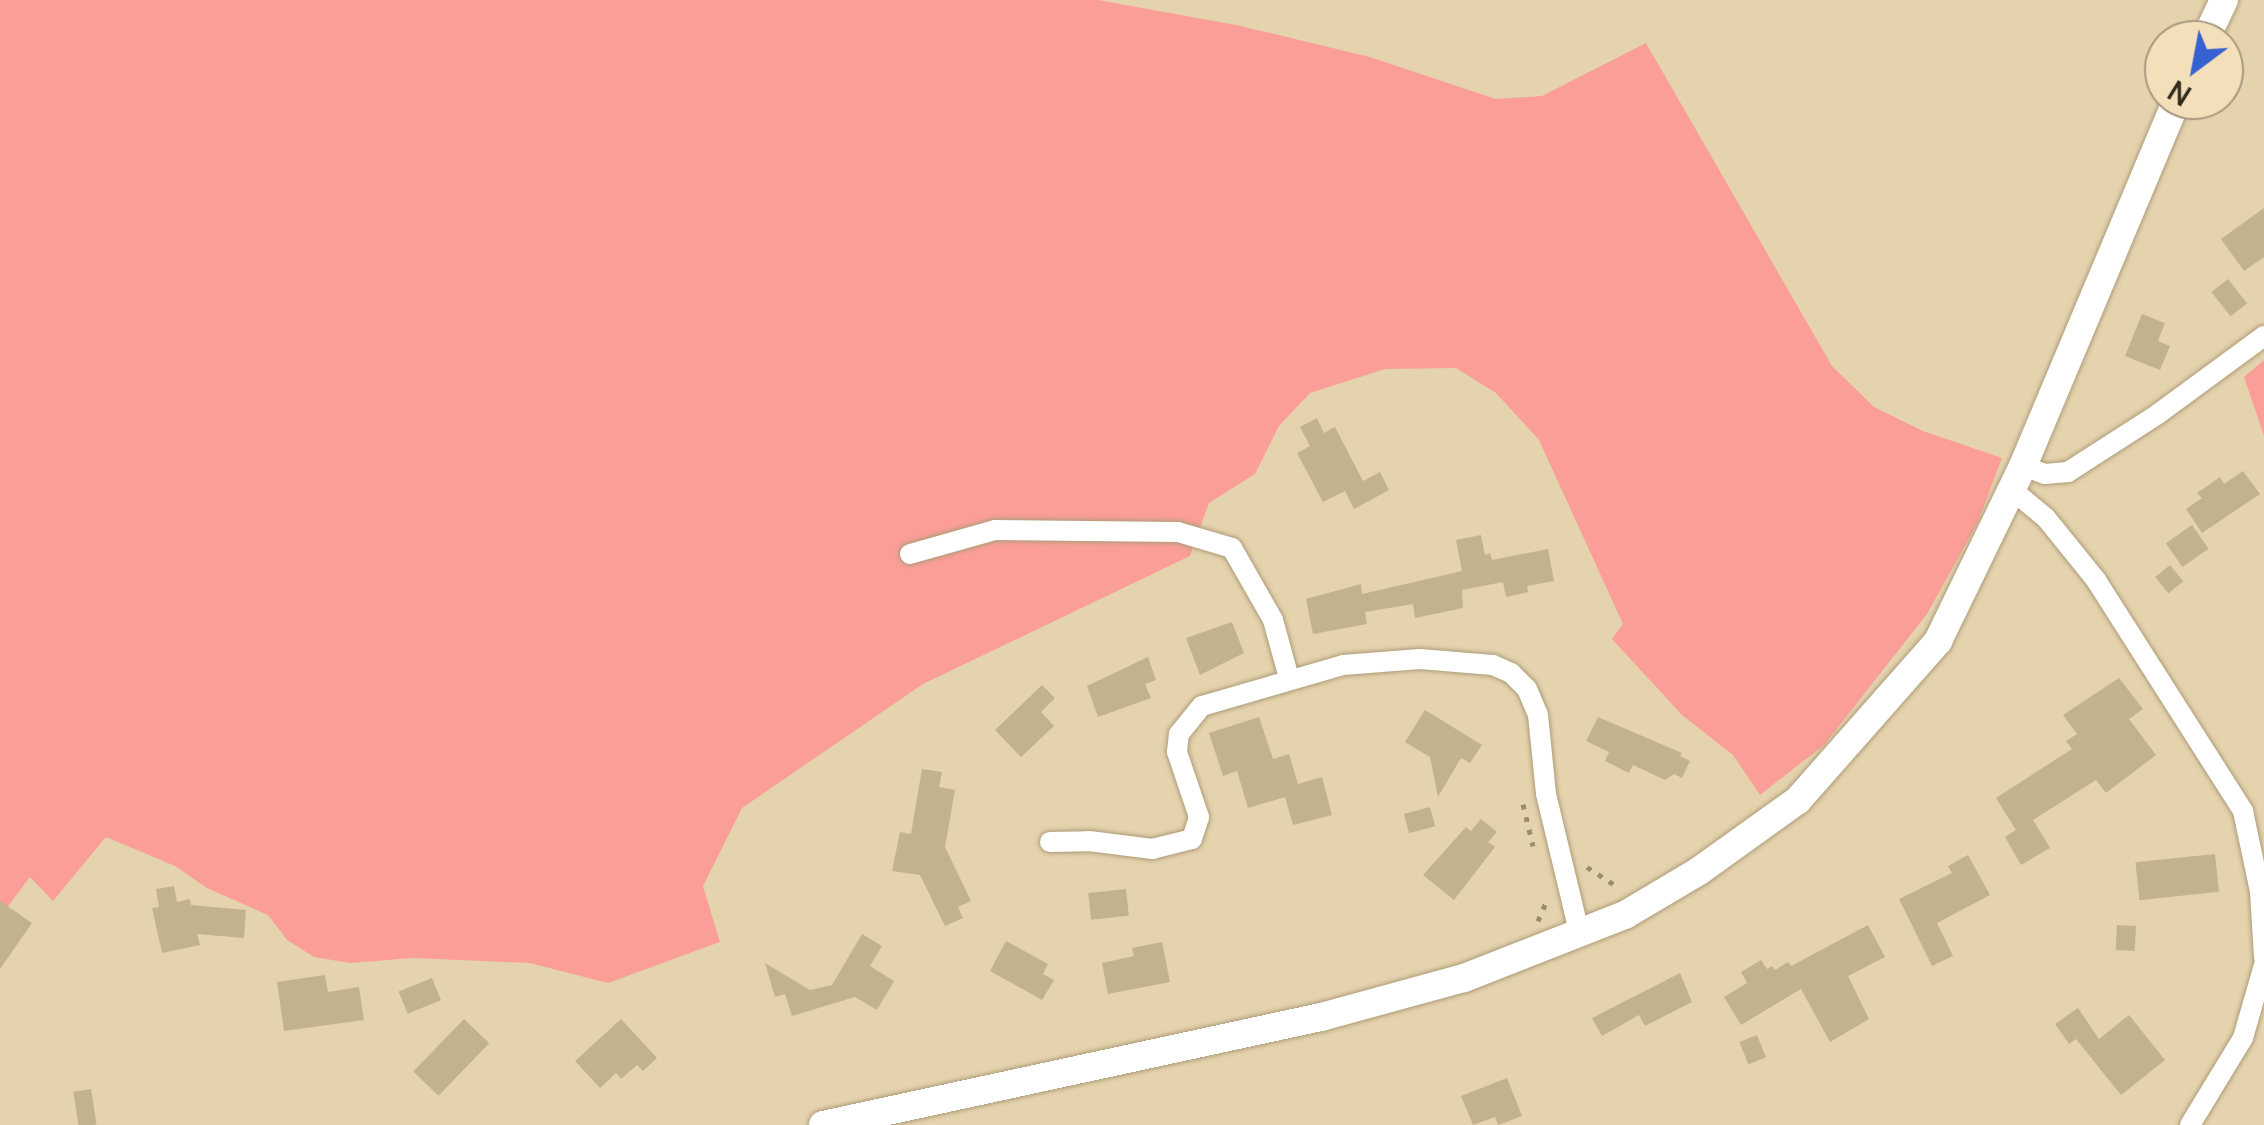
<!DOCTYPE html>
<html>
<head>
<meta charset="utf-8">
<style>
  body { margin:0 }
  #map { position:relative; width:2264px; height:1125px; overflow:hidden; background:#e5d3ae; font-family:Manrope,sans-serif }
  div>[style] { position:absolute }
  .green>* { inset:0; background:#fa9e97 }
  .building>* { inset:0; background:#c3b28e; transform-origin:0 0 }
  .path>* { height:5px; margin-top:-2.5px; transform-origin:0; background:repeating-linear-gradient(90deg,#9a8d72 0 5px,transparent 0 13px) }
  .roads { filter:drop-shadow(0 0 2px #ad9c78) drop-shadow(0 0 2px #ad9c78) }
  .minor>* { height:20px; margin:-10px; padding:0 10px; transform-origin:10px; border-radius:10px; background:#fff }
  .secondary>* { height:28px; margin:-14px; padding:0 14px; transform-origin:14px; border-radius:14px; background:#fff }
  span { translate:-50% -50%; white-space:nowrap; text-align:center; line-height:1.15; -webkit-text-stroke:8px #f3e0bb; paint-order:stroke }
  .north { position:absolute; left:2144px; top:20px; width:100px; height:100px; box-sizing:border-box; background:#f3e0bb; border:2px solid #a7987d; border-radius:50%; rotate:212deg; font-size:28px; font-weight:700; line-height:40px; text-align:center; color:#342d1f }
  .north::after { content:''; display:block; margin:auto; width:35px; height:45px; background:#3661d1; clip-path:polygon(50% 0,100% 100%,50% 72%,0 100%) }
</style>
</head>
<body>
<div id="map">
  <div class="green">
    <div style="clip-path:polygon(0 0,1098px 0,1236px 25px,1370px 57px,1496px 99px,1542px 96px,1646px 43px,1832px 366px,1874px 407px,1923px 431px,2002px 458px,1977px 524px,1927px 614px,1824px 745px,1760px 795px,1733px 755px,1682px 715px,1612px 639px,1623px 624px,1539px 440px,1496px 393px,1456px 368px,1385px 369px,1310px 393px,1279px 426px,1255px 474px,1209px 503px,1190px 556px,923px 684px,742px 808px,703px 886px,720px 942px,608px 983px,530px 963px,413px 958px,350px 963px,314px 957px,287px 940px,268px 915px,207px 888px,175px 866px,106px 837px,53px 901px,30px 877px,0 917px)"></div>
    <div style="clip-path:polygon(2264px 360px,2264px 436px,2244px 377px)"></div>
  </div>
  <div class="building">
    <div style="clip-path:polygon(2264px 208px,2264px 257px,2244px 271px,2221px 239px)"></div>
    <div style="left:2228px;top:279px;width:31px;height:21px;rotate:52deg"></div>
    <div style="clip-path:polygon(2142px 314px,2165px 323px,2158px 341px,2170px 346px,2160px 370px,2125px 356px)"></div>
    <div style="clip-path:polygon(1317px 418px,1324px 433px,1335px 427px,1363px 481px,1380px 472px,1389px 490px,1354px 509px,1345px 491px,1323px 502px,1297px 453px,1310px 446px,1300px 427px)"></div>
    <div style="clip-path:polygon(2243px 471px,2260px 494px,2202px 533px,2186px 509px,2202px 498px,2197px 493px,2220px 477px,2224px 484px)"></div>
    <div style="left:2192px;top:525px;width:29px;height:32px;rotate:55deg"></div>
    <div style="clip-path:polygon(1481px 535px,1485px 555px,1490px 553px,1492px 560px,1548px 549px,1554px 581px,1527px 586px,1528px 592px,1506px 597px,1503px 582px,1462px 590px,1463px 608px,1415px 618px,1413px 604px,1365px 612px,1367px 624px,1313px 634px,1306px 599px,1361px 584px,1362px 594px,1462px 571px,1456px 540px)"></div>
    <div style="left:2170px;top:565px;width:21px;height:19px;rotate:51deg"></div>
    <div style="clip-path:polygon(1232px 622px,1244px 653px,1200px 675px,1186px 638px)"></div>
    <div style="clip-path:polygon(1148px 657px,1156px 680px,1145px 684px,1151px 698px,1098px 717px,1087px 686px)"></div>
    <div style="clip-path:polygon(2119px 678px,2143px 709px,2129px 719px,2156px 755px,2106px 793px,2096px 780px,2033px 820px,2050px 848px,2021px 865px,2005px 837px,2016px 830px,1996px 798px,2072px 749px,2066px 741px,2077px 734px,2063px 715px)"></div>
    <div style="clip-path:polygon(1042px 685px,1055px 698px,1041px 712px,1054px 726px,1021px 757px,995px 730px)"></div>
    <div style="clip-path:polygon(1425px 710px,1482px 745px,1470px 763px,1461px 758px,1438px 797px,1430px 757px,1405px 742px)"></div>
    <div style="clip-path:polygon(1259px 717px,1273px 759px,1289px 754px,1298px 784px,1322px 777px,1332px 815px,1293px 825px,1285px 797px,1248px 808px,1237px 771px,1223px 776px,1209px 733px)"></div>
    <div style="clip-path:polygon(1598px 717px,1682px 753px,1680px 756px,1690px 761px,1682px 778px,1674px 774px,1665px 780px,1633px 765px,1629px 773px,1605px 761px,1609px 752px,1586px 741px)"></div>
    <div style="clip-path:polygon(922px 769px,942px 772px,939px 787px,955px 790px,945px 847px,971px 901px,958px 907px,963px 918px,945px 926px,920px 875px,892px 871px,900px 832px,911px 834px)"></div>
    <div style="left:1430px;top:807px;width:20px;height:27px;rotate:75deg"></div>
    <div style="clip-path:polygon(1481px 819px,1497px 832px,1488px 842px,1495px 847px,1454px 900px,1423px 875px,1466px 827px,1471px 831px)"></div>
    <div style="left:2215px;top:854px;width:38px;height:80px;rotate:84deg"></div>
    <div style="clip-path:polygon(1968px 855px,1990px 895px,1937px 923px,1953px 956px,1932px 966px,1899px 899px,1952px 873px,1948px 866px)"></div>
    <div style="clip-path:polygon(174px 886px,177px 902px,190px 899px,191px 905px,246px 910px,244px 938px,197px 934px,200px 945px,162px 953px,152px 908px,159px 907px,156px 889px)"></div>
    <div style="left:1126px;top:889px;width:27px;height:38px;rotate:84deg"></div>
    <div style="clip-path:polygon(0 901px,32px 923px,0 969px)"></div>
    <div style="clip-path:polygon(1868px 925px,1885px 957px,1848px 976px,1869px 1019px,1830px 1042px,1801px 989px,1741px 1025px,1724px 997px,1747px 983px,1741px 972px,1761px 960px,1767px 969px,1772px 966px,1775px 970px,1788px 962px,1791px 966px)"></div>
    <div style="left:2117px;top:925px;width:19px;height:25px;rotate:3deg"></div>
    <div style="clip-path:polygon(862px 934px,882px 946px,870px 966px,894px 981px,877px 1010px,855px 997px,792px 1016px,785px 994px,775px 997px,765px 963px,810px 990px,832px 985px)"></div>
    <div style="clip-path:polygon(1006px 941px,1048px 964px,1043px 974px,1054px 980px,1042px 1000px,990px 971px)"></div>
    <div style="clip-path:polygon(1162px 942px,1170px 982px,1108px 994px,1102px 963px,1134px 956px,1132px 948px)"></div>
    <div style="clip-path:polygon(1680px 973px,1692px 1002px,1645px 1026px,1639px 1015px,1602px 1036px,1592px 1018px)"></div>
    <div style="clip-path:polygon(325px 975px,328px 992px,359px 987px,364px 1020px,284px 1031px,277px 982px)"></div>
    <div style="left:432px;top:978px;width:24px;height:36px;rotate:68deg"></div>
    <div style="clip-path:polygon(2078px 1008px,2099px 1039px,2129px 1015px,2165px 1060px,2121px 1095px,2076px 1039px,2069px 1044px,2055px 1024px)"></div>
    <div style="left:464px;top:1019px;width:35px;height:73px;rotate:44deg"></div>
    <div style="clip-path:polygon(621px 1019px,657px 1058px,643px 1071px,637px 1065px,621px 1079px,616px 1073px,600px 1088px,575px 1061px)"></div>
    <div style="left:1757px;top:1035px;width:24px;height:19px;rotate:68deg"></div>
    <div style="clip-path:polygon(1507px 1078px,1522px 1116px,1498px 1125px,1495px 1117px,1473px 1125px,1461px 1096px)"></div>
    <div style="left:91px;top:1089px;width:36px;height:18px;rotate:81deg"></div>
  </div>
  <div class="path">
    <div style="left:1523px;top:804px;width:43px;rotate:76.6deg"></div>
    <div style="left:1587px;top:867px;width:38px;rotate:33deg"></div>
    <div style="left:1538px;top:921px;width:23px;rotate:-67deg"></div>
  </div>
  <div class="roads">
    <div class="minor">
      <div style="left:2023px;top:466px;width:23px;rotate:20deg"></div>
      <div style="left:2045px;top:474px;width:23px;rotate:-5deg"></div>
      <div style="left:2068px;top:472px;width:107px;rotate:-32.8deg"></div>
      <div style="left:2158px;top:414px;width:132px;rotate:-36.3deg"></div>
      <div style="left:2011px;top:489px;width:45px;rotate:39.6deg"></div>
      <div style="left:2046px;top:518px;width:80px;rotate:51.1deg"></div>
      <div style="left:2096px;top:580px;width:274px;rotate:57.5deg"></div>
      <div style="left:2243px;top:811px;width:83px;rotate:78.1deg"></div>
      <div style="left:2260px;top:892px;width:66px;rotate:86.5deg"></div>
      <div style="left:910px;top:554px;width:88px;rotate:-15.8deg"></div>
      <div style="left:995px;top:530px;width:183px;rotate:0.6deg"></div>
      <div style="left:1178px;top:532px;width:56px;rotate:16.5deg"></div>
      <div style="left:1232px;top:548px;width:83px;rotate:60.3deg"></div>
      <div style="left:1273px;top:620px;width:60px;rotate:74.6deg"></div>
      <div style="left:1050px;top:842px;width:39px;rotate:-1deg"></div>
      <div style="left:1089px;top:841px;width:64px;rotate:7.2deg"></div>
      <div style="left:1152px;top:849px;width:41px;rotate:-14deg"></div>
      <div style="left:1192px;top:839px;width:23px;rotate:-72deg"></div>
      <div style="left:1199px;top:817px;width:69px;rotate:-108.7deg"></div>
      <div style="left:1177px;top:752px;width:18px;rotate:-84deg"></div>
      <div style="left:1179px;top:734px;width:36px;rotate:-51deg"></div>
      <div style="left:1202px;top:706px;width:147px;rotate:-16.2deg"></div>
      <div style="left:1343px;top:665px;width:77px;rotate:-4.5deg"></div>
      <div style="left:1420px;top:659px;width:73px;rotate:4.7deg"></div>
      <div style="left:1493px;top:665px;width:20px;rotate:24deg"></div>
      <div style="left:1511px;top:673px;width:23px;rotate:45deg"></div>
      <div style="left:1527px;top:689px;width:28px;rotate:67deg"></div>
      <div style="left:1538px;top:715px;width:79px;rotate:84.2deg"></div>
      <div style="left:1546px;top:794px;width:146px;rotate:76.5deg"></div>
      <div style="left:2190px;top:1125px;width:102px;rotate:-58.7deg"></div>
      <div style="left:2243px;top:1038px;width:76px;rotate:-74deg"></div>
    </div>
    <div class="secondary">
      <div style="left:2205px;top:40px;width:44px;rotate:-64.6deg"></div>
      <div style="left:823px;top:1125px;width:510px;rotate:-12.24deg"></div>
      <div style="left:1321px;top:1017px;width:148px;rotate:-15.3deg"></div>
      <div style="left:1464px;top:978px;width:173px;rotate:-21.4deg"></div>
      <div style="left:1625px;top:915px;width:86px;rotate:-30.7deg"></div>
      <div style="left:1699px;top:871px;width:122px;rotate:-35.6deg"></div>
      <div style="left:1798px;top:800px;width:212px;rotate:-48.6deg"></div>
      <div style="left:1938px;top:641px;width:195px;rotate:-64.1deg"></div>
      <div style="left:2023px;top:466px;width:397px;rotate:-67.2deg"></div>
    </div>
  </div>
  <div class="north">N</div>
</div>
</body>
</html>
